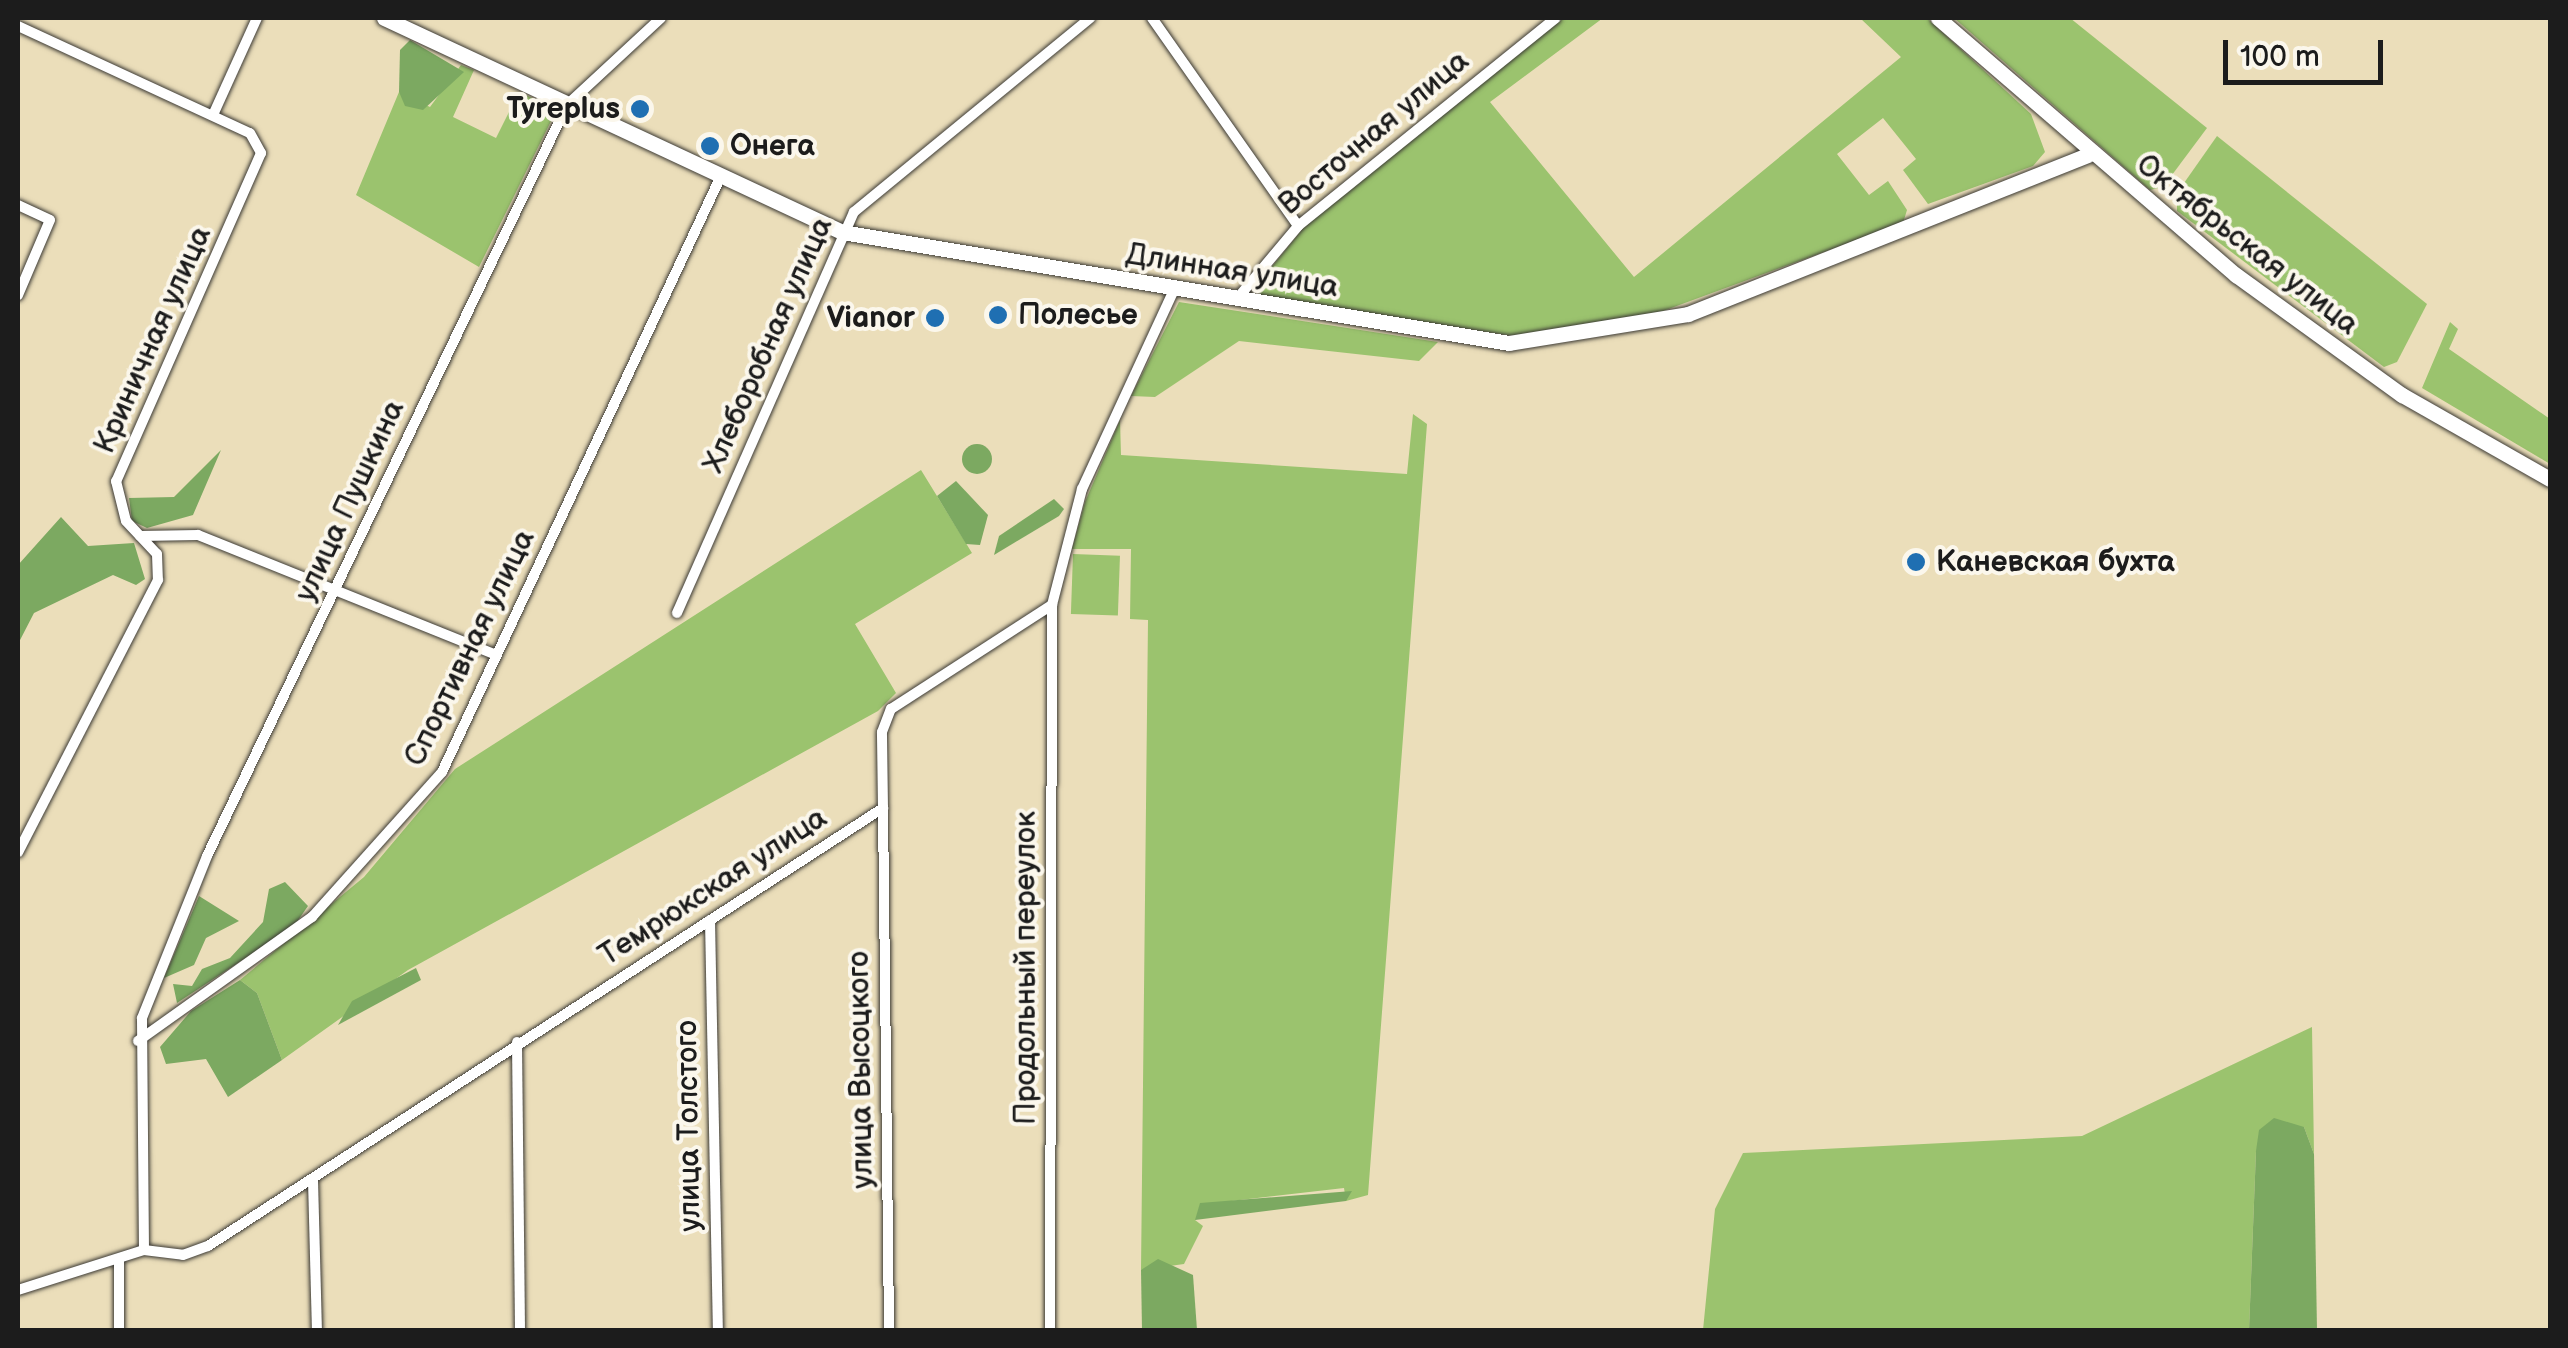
<!DOCTYPE html>
<html>
<head>
<meta charset="utf-8">
<style>
  body { margin:0 }
  #map { position:relative; width:2568px; height:1348px; overflow:hidden; background:#ebdeba; font-family:"Balsamiq Sans",sans-serif }
  div>[style] { position:absolute }
  .green>* { inset:0; background:#9bc36e; transform-origin:0 0 }
  .forest>* { inset:0; background:#7ca961 }
  .round { border-radius:50% }
  .roads { filter:drop-shadow(0 0 2px #3b3934) drop-shadow(0 0 2px #3b3934) }
  .street>* { height:10px; margin:-5px; padding:0 5px; transform-origin:5px; border-radius:5px; background:#fff }
  .secondary>* { height:15px; margin:-7.5px; padding:0 7.5px; transform-origin:7.5px; border-radius:7.5px; background:#fff }
  .dots>* { width:28px; height:28px; translate:-50% -50%; box-sizing:border-box; border:5px solid #fbf7ec; border-radius:50% }
  span { translate:-50% -50%; white-space:nowrap; text-align:center; line-height:1.15; -webkit-text-stroke:8px #fbf7ec; paint-order:stroke }
  .poi-label { font-size:30px; color:#1c1c1c; font-weight:700 }
  .right { translate:-100% -50%; text-align:right }
  .left { translate:0 -50%; text-align:left }
  .street-label { font-size:30px; color:#1c1c1c }
  .frame { position:absolute; inset:0; border:20px solid #1c1c1c; pointer-events:none }
  .scale { position:absolute; left:2223px; top:40px; width:160px; height:45px; box-sizing:border-box; border:5px solid #1c1c1c; border-top:0; padding-left:12px; font-size:30px; line-height:35px; white-space:nowrap; color:#1c1c1c; -webkit-text-stroke:8px #fbf7ec; paint-order:stroke }
</style>
</head>
<body>
<div id="map">
  <div class="green">
    <div style="clip-path:polygon(1563px 18px,1603px 18px,1490px 102px,1634px 277px,1901px 57px,1860px 18px,1927px 18px,2031px 114px,2045px 152px,2033px 166px,1928px 204px,1903px 170px,1916px 159px,1883px 118px,1837px 154px,1869px 195px,1888px 181px,1907px 210px,1903px 223px,1644px 318px,1514px 336px,1261px 298px,1257px 285px,1305px 226px)"></div>
    <div style="clip-path:polygon(1954px 18px,2070px 18px,2207px 128px,2163px 187px,2150px 190px)"></div>
    <div style="clip-path:polygon(461px 65px,474px 70px,453px 117px,496px 138px,519px 92px,557px 109px,479px 267px,356px 195px,399px 92px,430px 107px)"></div>
    <div style="clip-path:polygon(2217px 136px,2427px 304px,2397px 362px,2384px 367px,2177px 211px,2177px 193px)"></div>
    <div style="clip-path:polygon(1179px 302px,1438px 342px,1419px 361px,1239px 341px,1155px 397px,1131px 396px)"></div>
    <div style="clip-path:polygon(2450px 322px,2458px 329px,2449px 349px,2550px 419px,2550px 464px,2422px 388px)"></div>
    <div style="clip-path:polygon(1413px 414px,1427px 424px,1368px 1195px,1346px 1201px,1344px 1188px,1223px 1202px,1195px 1220px,1203px 1226px,1184px 1264px,1141px 1270px,1148px 620px,1130px 619px,1131px 549px,1072px 549px,1085px 502px,1120px 420px,1121px 455px,1407px 474px)"></div>
    <div style="clip-path:polygon(921px 470px,972px 553px,855px 624px,896px 693px,878px 711px,408px 970px,282px 1060px,257px 993px,240px 980px,364px 877px,455px 769px)"></div>
    <div style="left:1073px;top:554px;width:47px;height:60px;rotate:2deg"></div>
    <div style="clip-path:polygon(2312px 1027px,2314px 1154px,2304px 1127px,2256px 1151px,2249px 1330px,1703px 1330px,1715px 1209px,1743px 1153px,2082px 1136px)"></div>
  </div>
  <div class="forest">
    <div style="clip-path:polygon(410px 40px,464px 72px,423px 110px,405px 106px,399px 92px,400px 50px)"></div>
    <div class="round" style="left:962px;top:444px;width:30px;height:30px"></div>
    <div style="clip-path:polygon(221px 450px,193px 515px,147px 528px,132px 521px,129px 498px,174px 497px)"></div>
    <div style="clip-path:polygon(956px 481px,988px 515px,980px 545px,966px 544px,937px 496px)"></div>
    <div style="clip-path:polygon(1054px 499px,1064px 509px,1059px 516px,994px 555px,999px 536px)"></div>
    <div style="clip-path:polygon(61px 517px,88px 546px,134px 543px,145px 579px,136px 585px,113px 575px,34px 613px,18px 644px,18px 565px)"></div>
    <div style="clip-path:polygon(285px 882px,308px 906px,294px 926px,177px 1003px,173px 984px,192px 986px,202px 969px,230px 958px,263px 922px,269px 889px)"></div>
    <div style="clip-path:polygon(199px 896px,239px 921px,206px 938px,194px 965px,164px 978px)"></div>
    <div style="clip-path:polygon(416px 968px,421px 980px,338px 1025px,352px 1001px)"></div>
    <div style="clip-path:polygon(240px 980px,257px 993px,282px 1060px,228px 1097px,206px 1059px,166px 1064px,160px 1047px,191px 1011px)"></div>
    <div style="clip-path:polygon(2274px 1118px,2304px 1127px,2314px 1154px,2317px 1330px,2249px 1330px,2256px 1151px,2259px 1130px)"></div>
    <div style="clip-path:polygon(1352px 1191px,1346px 1201px,1195px 1220px,1200px 1203px)"></div>
    <div style="clip-path:polygon(1158px 1259px,1193px 1275px,1197px 1330px,1142px 1330px,1141px 1270px)"></div>
  </div>
  <div class="roads">
    <div class="street">
      <div style="left:1152px;top:18px;width:254px;rotate:54.9deg"></div>
      <div style="left:18px;top:26px;width:255px;rotate:24.8deg"></div>
      <div style="left:250px;top:133px;width:23px;rotate:61deg"></div>
      <div style="left:261px;top:153px;width:359px;rotate:113.8deg"></div>
      <div style="left:116px;top:481px;width:41px;rotate:76deg"></div>
      <div style="left:126px;top:521px;width:45px;rotate:46.8deg"></div>
      <div style="left:157px;top:554px;width:26px;rotate:88deg"></div>
      <div style="left:158px;top:580px;width:306px;rotate:117.2deg"></div>
      <div style="left:213px;top:115px;width:107px;rotate:-65.6deg"></div>
      <div style="left:18px;top:205px;width:35px;rotate:25deg"></div>
      <div style="left:50px;top:220px;width:82px;rotate:113.1deg"></div>
      <div style="left:1236px;top:300px;width:97px;rotate:-50deg"></div>
      <div style="left:1298px;top:226px;width:331px;rotate:-38.9deg"></div>
      <div style="left:140px;top:536px;width:58px;rotate:-1deg"></div>
      <div style="left:198px;top:535px;width:321px;rotate:21.9deg"></div>
      <div style="left:677px;top:613px;width:438px;rotate:-66.2deg"></div>
      <div style="left:854px;top:212px;width:306px;rotate:-39.4deg"></div>
      <div style="left:883px;top:808px;width:522px;rotate:89.34deg"></div>
      <div style="left:710px;top:920px;width:410px;rotate:88.9deg"></div>
      <div style="left:138px;top:1041px;width:214px;rotate:-35.5deg"></div>
      <div style="left:312px;top:917px;width:195px;rotate:-48.1deg"></div>
      <div style="left:442px;top:772px;width:656px;rotate:-64.92deg"></div>
      <div style="left:517px;top:1042px;width:288px;rotate:89.4deg"></div>
      <div style="left:313px;top:1180px;width:150px;rotate:88.5deg"></div>
      <div style="left:144px;top:1250px;width:232px;rotate:-90.5deg"></div>
      <div style="left:142px;top:1018px;width:175px;rotate:-68.1deg"></div>
      <div style="left:207px;top:856px;width:833px;rotate:-64.39deg"></div>
      <div style="left:567px;top:105px;width:128px;rotate:-42.8deg"></div>
      <div style="left:119px;top:1261px;width:69px;rotate:90deg"></div>
      <div style="left:18px;top:1290px;width:132px;rotate:-17.6deg"></div>
      <div style="left:144px;top:1250px;width:39px;rotate:7deg"></div>
      <div style="left:183px;top:1255px;width:27px;rotate:-20deg"></div>
      <div style="left:208px;top:1246px;width:805px;rotate:-32.98deg"></div>
      <div style="left:883px;top:808px;width:76px;rotate:-90.8deg"></div>
      <div style="left:882px;top:732px;width:25px;rotate:-69deg"></div>
      <div style="left:891px;top:709px;width:192px;rotate:-32.9deg"></div>
      <div style="left:1052px;top:605px;width:120px;rotate:-75.5deg"></div>
      <div style="left:1082px;top:489px;width:219px;rotate:-65.2deg"></div>
      <div style="left:1050px;top:1330px;width:725px;rotate:-89.84deg"></div>
    </div>
    <div class="secondary">
      <div style="left:384px;top:18px;width:506px;rotate:25.04deg"></div>
      <div style="left:842px;top:232px;width:676px;rotate:9.45deg"></div>
      <div style="left:1509px;top:343px;width:181px;rotate:-9.2deg"></div>
      <div style="left:1688px;top:314px;width:430px;rotate:-21.7deg"></div>
      <div style="left:1938px;top:18px;width:394px;rotate:40.8deg"></div>
      <div style="left:2236px;top:275px;width:205px;rotate:35.9deg"></div>
      <div style="left:2402px;top:395px;width:170px;rotate:29.6deg"></div>
    </div>
  </div>
  <div class="dots">
    <div style="left:640px;top:109px;background:#1f6fb2"></div>
    <div style="left:710px;top:146px;background:#1f6fb2"></div>
    <div style="left:998px;top:315px;background:#1f6fb2"></div>
    <div style="left:935px;top:318px;background:#1f6fb2"></div>
    <div style="left:1916px;top:562px;background:#1f6fb2"></div>
  </div>
  <div class="poi-label">
    <span class="right" style="left:620px;top:109px">Tyreplus</span>
    <span class="left" style="left:730px;top:146px">Онега</span>
    <span class="left" style="left:1018px;top:315px">Полесье</span>
    <span class="right" style="left:915px;top:318px">Vianor</span>
    <span class="left" style="left:1936px;top:562px">Каневская бухта</span>
  </div>
  <div class="street-label">
    <span style="left:1374px;top:133px;rotate:-40deg">Восточная улица</span>
    <span style="left:2247px;top:245px;rotate:38deg">Октябрьская улица</span>
    <span style="left:1232px;top:271px;rotate:9deg">Длинная улица</span>
    <span style="left:153px;top:340px;rotate:-66deg">Криничная улица</span>
    <span style="left:768px;top:345px;rotate:-66deg">Хлеборобная улица</span>
    <span style="left:350px;top:501px;rotate:-65deg">улица Пушкина</span>
    <span style="left:470px;top:648px;rotate:-64deg">Спортивная улица</span>
    <span style="left:713px;top:887px;rotate:-33deg">Темрюкская улица</span>
    <span style="left:1026px;top:968px;rotate:-90deg">Продольный переулок</span>
    <span style="left:861px;top:1070px;rotate:-91deg">улица Высоцкого</span>
    <span style="left:689px;top:1126px;rotate:-91deg">улица Толстого</span>
  </div>
  <div class="frame"></div>
  <div class="scale">100 m</div>
</div>
</body>
</html>
